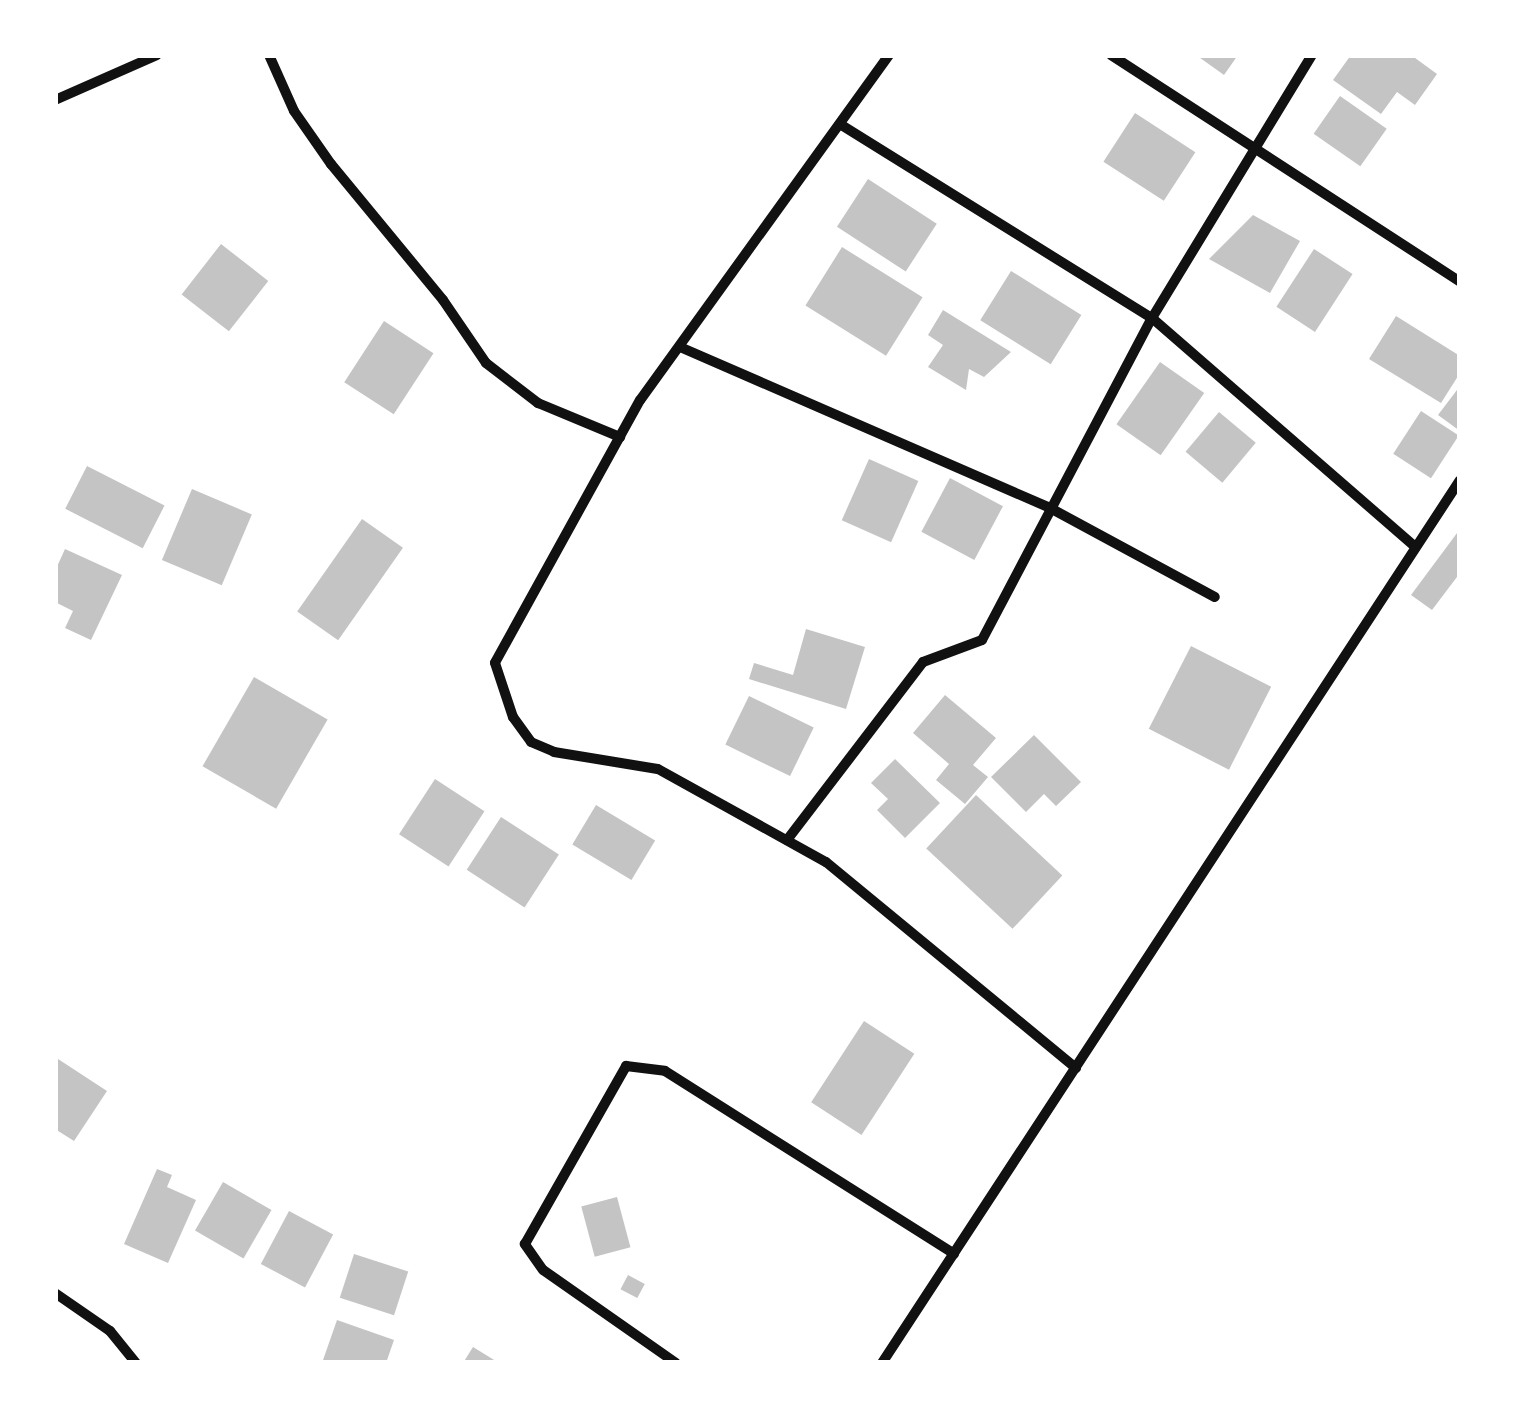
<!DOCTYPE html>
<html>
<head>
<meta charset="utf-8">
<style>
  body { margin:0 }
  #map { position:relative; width:1515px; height:1418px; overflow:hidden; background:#fff; font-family:"Space Grotesk",sans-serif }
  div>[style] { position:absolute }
  .building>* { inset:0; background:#c4c4c4; transform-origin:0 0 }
  .minor>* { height:10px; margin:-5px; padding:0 5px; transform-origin:5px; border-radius:5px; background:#111 }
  span { translate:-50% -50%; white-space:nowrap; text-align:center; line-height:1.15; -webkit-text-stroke:10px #fff; paint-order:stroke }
  .frame { position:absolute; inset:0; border:58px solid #fff; pointer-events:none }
</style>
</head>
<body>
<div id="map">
  <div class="building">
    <div style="clip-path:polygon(1196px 55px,1238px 55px,1224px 75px)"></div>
    <div style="clip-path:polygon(1351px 55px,1411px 55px,1437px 74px,1415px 105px,1397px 92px,1381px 114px,1333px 80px)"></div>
    <div style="left:1340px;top:96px;width:57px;height:46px;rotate:35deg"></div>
    <div style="left:1135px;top:113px;width:72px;height:58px;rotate:33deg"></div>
    <div style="left:868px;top:179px;width:82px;height:57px;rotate:33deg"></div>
    <div style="clip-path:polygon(1253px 215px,1300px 241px,1270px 293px,1209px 259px)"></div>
    <div style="left:221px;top:244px;width:60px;height:64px;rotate:38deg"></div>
    <div style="left:842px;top:247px;width:95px;height:69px;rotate:32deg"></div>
    <div style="left:1314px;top:249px;width:46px;height:69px;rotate:33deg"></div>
    <div style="left:1011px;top:271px;width:83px;height:58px;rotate:32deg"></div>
    <div style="clip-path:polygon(943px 310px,1011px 352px,984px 377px,969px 369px,966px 390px,928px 367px,943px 345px,928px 335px)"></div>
    <div style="clip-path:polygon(1396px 316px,1460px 356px,1460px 373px,1441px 403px,1369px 359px)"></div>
    <div style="left:384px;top:321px;width:59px;height:73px;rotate:33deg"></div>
    <div style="left:1160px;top:362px;width:54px;height:76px;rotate:35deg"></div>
    <div style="clip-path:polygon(1460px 386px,1460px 431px,1438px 415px)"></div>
    <div style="left:1421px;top:411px;width:45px;height:51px;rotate:33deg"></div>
    <div style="left:1219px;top:412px;width:48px;height:52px;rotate:40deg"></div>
    <div style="left:869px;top:459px;width:54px;height:67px;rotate:24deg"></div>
    <div style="left:87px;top:466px;width:87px;height:48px;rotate:27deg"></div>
    <div style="left:950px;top:478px;width:60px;height:61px;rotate:28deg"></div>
    <div style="left:192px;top:489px;width:65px;height:77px;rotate:23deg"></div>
    <div style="left:362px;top:519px;width:50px;height:113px;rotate:35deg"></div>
    <div style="clip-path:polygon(1460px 529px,1460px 573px,1432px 610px,1411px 595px)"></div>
    <div style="clip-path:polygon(65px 549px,122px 575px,91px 640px,65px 628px,73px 611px,55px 602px,55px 571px)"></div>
    <div style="clip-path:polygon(806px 629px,865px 647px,846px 709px,749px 679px,754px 663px,793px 675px)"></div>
    <div style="left:1191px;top:646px;width:90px;height:93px;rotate:27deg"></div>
    <div style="left:254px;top:677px;width:85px;height:103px;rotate:30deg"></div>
    <div style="clip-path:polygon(945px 695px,996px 738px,973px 765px,988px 777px,965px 804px,936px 780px,949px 764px,913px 733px)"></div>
    <div style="left:749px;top:696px;width:72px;height:54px;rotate:26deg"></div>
    <div style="clip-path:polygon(1034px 735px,1081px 782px,1056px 806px,1044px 794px,1026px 812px,991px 777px)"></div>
    <div style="clip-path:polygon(895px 759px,940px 803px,905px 838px,877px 810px,888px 799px,871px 783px)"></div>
    <div style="left:435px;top:779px;width:59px;height:66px;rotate:33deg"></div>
    <div style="left:976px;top:795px;width:118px;height:73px;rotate:43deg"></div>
    <div style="left:596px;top:805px;width:69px;height:46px;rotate:31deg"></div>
    <div style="left:501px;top:817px;width:69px;height:63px;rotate:33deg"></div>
    <div style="left:864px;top:1021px;width:60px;height:97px;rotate:33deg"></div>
    <div style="clip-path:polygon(55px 1057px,107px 1091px,74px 1141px,55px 1129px)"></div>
    <div style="clip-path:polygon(157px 1169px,172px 1175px,167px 1187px,196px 1200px,168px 1263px,124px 1244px)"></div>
    <div style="left:223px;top:1182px;width:56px;height:56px;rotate:30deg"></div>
    <div style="left:617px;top:1197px;width:52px;height:37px;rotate:75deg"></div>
    <div style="left:289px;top:1211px;width:50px;height:60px;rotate:28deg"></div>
    <div style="left:354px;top:1254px;width:57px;height:46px;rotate:18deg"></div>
    <div style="left:628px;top:1275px;width:19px;height:16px;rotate:28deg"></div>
    <div style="clip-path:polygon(337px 1320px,394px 1340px,386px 1363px,322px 1363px)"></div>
    <div style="clip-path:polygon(473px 1347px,499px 1363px,463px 1363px)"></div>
  </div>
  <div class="minor">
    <div style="left:269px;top:55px;width:61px;rotate:65.9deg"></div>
    <div style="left:294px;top:111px;width:65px;rotate:55.1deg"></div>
    <div style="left:331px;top:164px;width:176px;rotate:50.5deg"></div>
    <div style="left:443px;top:300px;width:76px;rotate:55.7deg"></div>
    <div style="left:486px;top:363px;width:66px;rotate:37.6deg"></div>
    <div style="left:538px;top:403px;width:89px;rotate:22.5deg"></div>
    <div style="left:889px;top:55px;width:425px;rotate:125.8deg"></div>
    <div style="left:640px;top:400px;width:300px;rotate:118.9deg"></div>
    <div style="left:495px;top:663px;width:57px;rotate:71.6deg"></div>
    <div style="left:513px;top:717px;width:31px;rotate:54deg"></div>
    <div style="left:531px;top:742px;width:25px;rotate:23deg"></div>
    <div style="left:554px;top:752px;width:105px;rotate:9.3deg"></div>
    <div style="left:658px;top:769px;width:192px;rotate:29deg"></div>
    <div style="left:826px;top:862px;width:324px;rotate:39.5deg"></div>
    <div style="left:1111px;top:55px;width:416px;rotate:33deg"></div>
    <div style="left:55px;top:100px;width:111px;rotate:-23.8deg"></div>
    <div style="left:843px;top:126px;width:364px;rotate:31.9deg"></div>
    <div style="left:1152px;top:318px;width:349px;rotate:41deg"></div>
    <div style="left:680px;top:347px;width:406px;rotate:23.5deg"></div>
    <div style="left:1052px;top:509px;width:185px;rotate:28.4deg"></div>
    <div style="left:787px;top:840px;width:224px;rotate:-52.6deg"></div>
    <div style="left:923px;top:662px;width:63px;rotate:-20.4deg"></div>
    <div style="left:982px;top:640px;width:364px;rotate:-62.2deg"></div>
    <div style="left:1152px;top:318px;width:308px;rotate:-58.7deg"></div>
    <div style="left:55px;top:1293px;width:67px;rotate:34.6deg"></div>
    <div style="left:110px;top:1331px;width:41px;rotate:50.9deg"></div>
    <div style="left:676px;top:1363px;width:162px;rotate:-145deg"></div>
    <div style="left:543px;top:1270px;width:32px;rotate:-125deg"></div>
    <div style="left:525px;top:1244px;width:205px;rotate:-60.4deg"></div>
    <div style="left:626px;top:1066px;width:39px;rotate:7deg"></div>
    <div style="left:665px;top:1071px;width:342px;rotate:32.3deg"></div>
    <div style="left:882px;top:1363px;width:1055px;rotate:-56.79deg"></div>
  </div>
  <div class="frame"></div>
</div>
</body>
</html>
